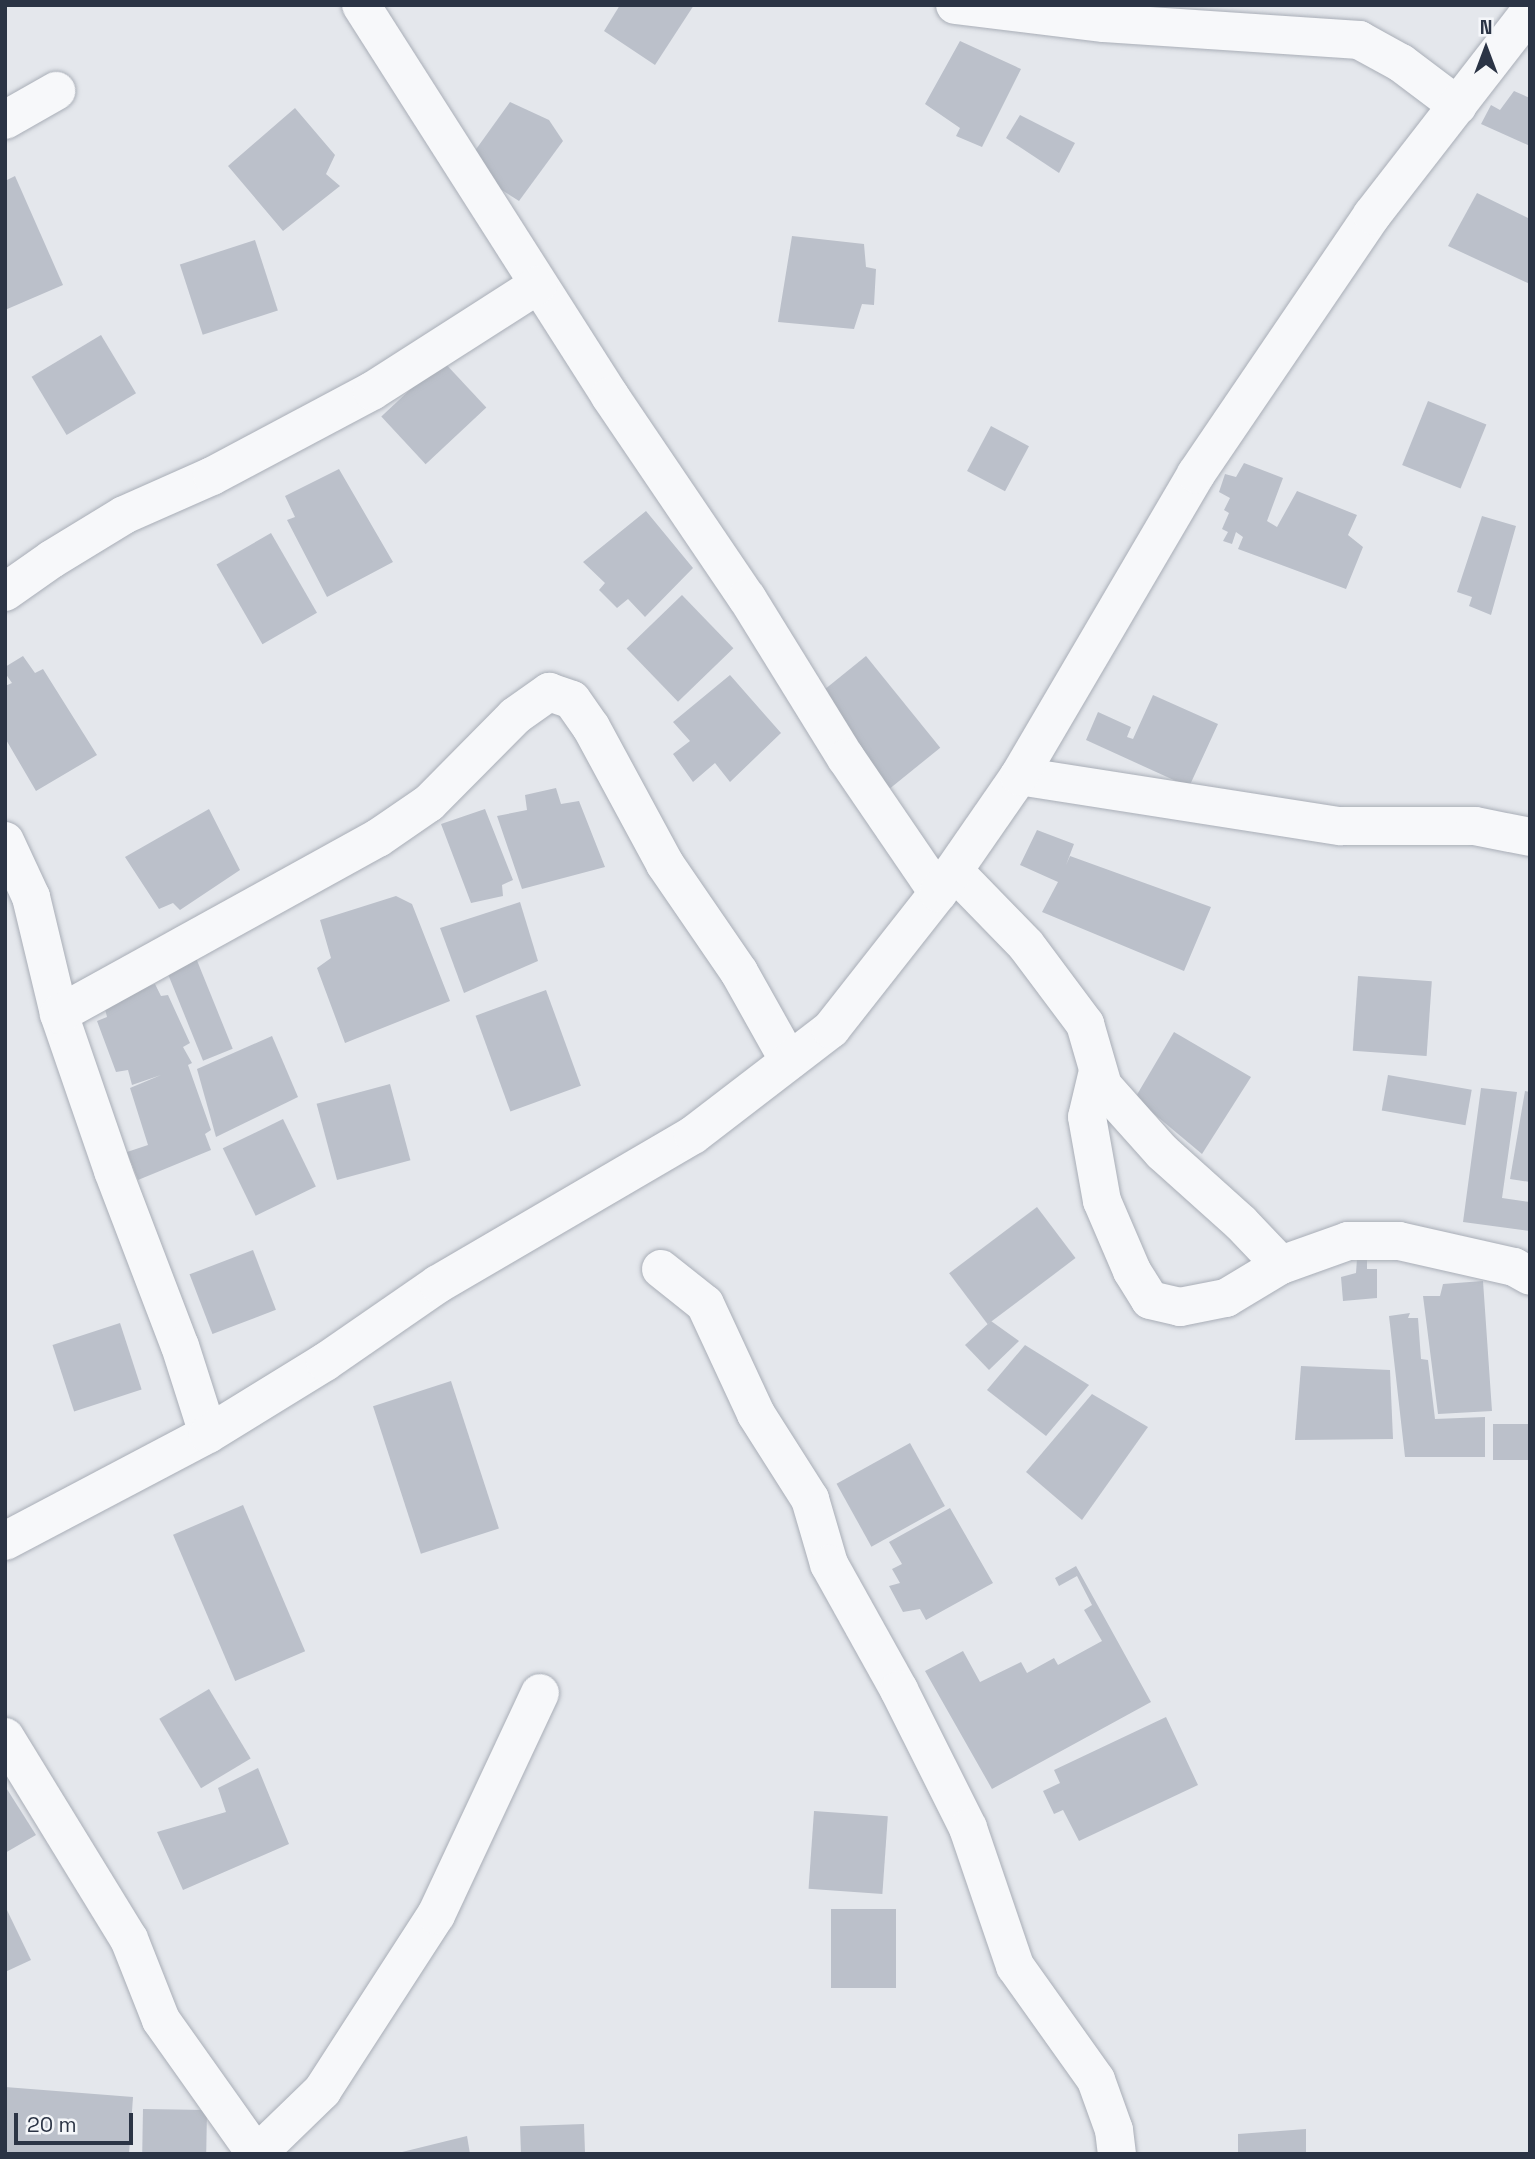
<!DOCTYPE html>
<html>
<head>
<meta charset="utf-8">
<style>
  body { margin:0 }
  #map { position:relative; width:1535px; height:2159px; overflow:hidden; background:#e4e7ec; font-family:"Space Grotesk",sans-serif }
  div>[style] { position:absolute }
  .building>* { inset:0; background:#bbc0ca; transform-origin:0 0 }
  .roads { filter:drop-shadow(0 0 2px #a9aeb7) drop-shadow(0 0 2px #a9aeb7) }
  .street>* { height:38px; margin:-19px; padding:0 19px; transform-origin:19px; border-radius:19px; background:#f7f8fa }
  span { translate:-50% -50%; white-space:nowrap; text-align:center; line-height:1.15; -webkit-text-stroke:6px #f4f6f9; paint-order:stroke }
  .frame { position:absolute; inset:0; border:7px solid #2b3445; pointer-events:none }
  .north { position:absolute; left:1451px; top:14px; width:70px; height:70px; -webkit-text-stroke:5px #f4f6f9; paint-order:stroke; rotate:0deg; font-size:19px; font-weight:700; line-height:28px; text-align:center; color:#2b3445 }
  .north::after { content:''; display:block; margin:auto; width:24px; height:32px; background:#2b3445; clip-path:polygon(50% 0,100% 100%,50% 72%,0 100%) }
  .scale { position:absolute; left:14px; top:2113px; width:119px; height:32px; box-sizing:border-box; border:4px solid #2b3445; border-top:0; padding-left:9px; font-size:21px; line-height:24px; white-space:nowrap; color:#2b3445; -webkit-text-stroke:5px #f4f6f9; paint-order:stroke }
</style>
</head>
<body>
<div id="map">
  <div class="building">
    <div style="clip-path:polygon(620px 5px,694px 5px,655px 65px,604px 31px)"></div>
    <div style="clip-path:polygon(960px 41px,1021px 69px,982px 147px,956px 136px,960px 128px,925px 104px)"></div>
    <div style="clip-path:polygon(1514px 91px,1530px 98px,1530px 146px,1481px 124px,1491px 105px,1500px 110px)"></div>
    <div style="clip-path:polygon(510px 102px,549px 120px,563px 141px,519px 201px,464px 166px)"></div>
    <div style="clip-path:polygon(295px 108px,335px 155px,326px 174px,340px 186px,283px 231px,228px 166px)"></div>
    <div style="clip-path:polygon(1020px 115px,1075px 143px,1059px 173px,1006px 138px)"></div>
    <div style="clip-path:polygon(15px 176px,63px 285px,5px 310px,5px 181px)"></div>
    <div style="clip-path:polygon(1477px 193px,1530px 219px,1530px 284px,1448px 246px)"></div>
    <div style="clip-path:polygon(792px 236px,864px 244px,866px 267px,876px 269px,874px 305px,862px 304px,854px 329px,778px 322px)"></div>
    <div style="left:255px;top:240px;width:74px;height:79px;rotate:72deg"></div>
    <div style="left:101px;top:335px;width:68px;height:81px;rotate:59deg"></div>
    <div style="left:442px;top:360px;width:65px;height:83px;rotate:47deg"></div>
    <div style="left:1428px;top:401px;width:63px;height:69px;rotate:22deg"></div>
    <div style="left:991px;top:426px;width:43px;height:51px;rotate:28deg"></div>
    <div style="clip-path:polygon(1244px 463px,1283px 478px,1267px 521px,1277px 527px,1297px 491px,1357px 515px,1348px 535px,1363px 547px,1346px 589px,1238px 549px,1243px 537px,1236px 532px,1232px 544px,1223px 541px,1228px 532px,1222px 529px,1229px 513px,1224px 510px,1230px 498px,1219px 492px,1225px 474px,1236px 477px)"></div>
    <div style="clip-path:polygon(339px 469px,393px 562px,327px 597px,287px 520px,295px 517px,285px 496px)"></div>
    <div style="clip-path:polygon(646px 511px,693px 568px,645px 617px,628px 599px,617px 608px,599px 590px,605px 583px,583px 562px)"></div>
    <div style="clip-path:polygon(1482px 516px,1516px 526px,1491px 615px,1469px 606px,1472px 597px,1457px 592px)"></div>
    <div style="left:271px;top:533px;width:92px;height:63px;rotate:60deg"></div>
    <div style="left:682px;top:595px;width:74px;height:77px;rotate:46deg"></div>
    <div style="clip-path:polygon(23px 656px,35px 673px,43px 669px,97px 755px,36px 791px,5px 738px,5px 686px,12px 683px,5px 673px,5px 667px)"></div>
    <div style="left:866px;top:656px;width:118px;height:68px;rotate:51deg"></div>
    <div style="clip-path:polygon(730px 675px,781px 733px,730px 782px,715px 763px,693px 782px,673px 754px,690px 741px,673px 722px)"></div>
    <div style="clip-path:polygon(1153px 695px,1218px 724px,1189px 787px,1086px 740px,1098px 712px,1131px 727px,1127px 737px,1133px 739px)"></div>
    <div style="clip-path:polygon(556px 788px,561px 804px,579px 801px,605px 867px,522px 889px,497px 816px,527px 810px,525px 795px)"></div>
    <div style="clip-path:polygon(209px 809px,240px 870px,180px 910px,173px 903px,159px 909px,125px 857px)"></div>
    <div style="clip-path:polygon(485px 809px,513px 880px,502px 885px,503px 896px,471px 903px,441px 824px)"></div>
    <div style="clip-path:polygon(1037px 830px,1074px 844px,1066px 865px,1070px 856px,1211px 907px,1184px 971px,1042px 912px,1058px 882px,1020px 865px)"></div>
    <div style="clip-path:polygon(396px 896px,412px 904px,450px 1001px,345px 1043px,317px 968px,331px 958px,320px 920px)"></div>
    <div style="clip-path:polygon(520px 902px,538px 961px,464px 993px,440px 928px)"></div>
    <div style="left:196px;top:958px;width:98px;height:32px;rotate:68deg"></div>
    <div style="left:1358px;top:976px;width:74px;height:75px;rotate:4deg"></div>
    <div style="clip-path:polygon(155px 984px,161px 996px,168px 995px,190px 1043px,183px 1047px,192px 1063px,188px 1065px,211px 1130px,205px 1134px,211px 1150px,138px 1180px,127px 1152px,148px 1145px,130px 1088px,161px 1075px,132px 1085px,128px 1070px,116px 1072px,97px 1021px,107px 1017px,103px 1001px)"></div>
    <div style="left:546px;top:990px;width:102px;height:75px;rotate:70deg"></div>
    <div style="clip-path:polygon(1174px 1032px,1251px 1077px,1202px 1154px,1135px 1098px)"></div>
    <div style="clip-path:polygon(272px 1036px,298px 1097px,216px 1137px,197px 1069px)"></div>
    <div style="left:1388px;top:1075px;width:85px;height:36px;rotate:10deg"></div>
    <div style="left:390px;top:1084px;width:79px;height:76px;rotate:75deg"></div>
    <div style="clip-path:polygon(1481px 1088px,1517px 1092px,1502px 1198px,1530px 1202px,1530px 1231px,1463px 1222px)"></div>
    <div style="clip-path:polygon(1525px 1091px,1530px 1092px,1530px 1182px,1510px 1179px)"></div>
    <div style="left:283px;top:1119px;width:75px;height:67px;rotate:64deg"></div>
    <div style="left:1037px;top:1207px;width:64px;height:110px;rotate:53deg"></div>
    <div style="left:253px;top:1250px;width:64px;height:68px;rotate:69deg"></div>
    <div style="clip-path:polygon(1367px 1258px,1367px 1269px,1377px 1269px,1377px 1298px,1343px 1301px,1341px 1277px,1356px 1273px,1357px 1259px)"></div>
    <div style="clip-path:polygon(1483px 1281px,1492px 1411px,1438px 1414px,1423px 1296px,1440px 1296px,1443px 1284px)"></div>
    <div style="clip-path:polygon(1410px 1313px,1408px 1318px,1418px 1318px,1421px 1359px,1428px 1360px,1435px 1419px,1485px 1417px,1485px 1457px,1405px 1457px,1389px 1316px)"></div>
    <div style="clip-path:polygon(991px 1321px,1019px 1341px,989px 1370px,965px 1345px)"></div>
    <div style="left:120px;top:1323px;width:70px;height:71px;rotate:72deg"></div>
    <div style="clip-path:polygon(1025px 1345px,1089px 1385px,1046px 1436px,987px 1390px)"></div>
    <div style="clip-path:polygon(1301px 1366px,1390px 1370px,1393px 1439px,1295px 1440px)"></div>
    <div style="left:451px;top:1381px;width:155px;height:82px;rotate:72deg"></div>
    <div style="clip-path:polygon(1092px 1394px,1148px 1427px,1082px 1520px,1026px 1472px)"></div>
    <div style="left:1530px;top:1424px;width:36px;height:37px;rotate:90deg"></div>
    <div style="left:910px;top:1443px;width:72px;height:84px;rotate:61deg"></div>
    <div style="left:243px;top:1505px;width:159px;height:76px;rotate:67deg"></div>
    <div style="clip-path:polygon(950px 1508px,993px 1583px,926px 1620px,920px 1609px,903px 1612px,889px 1586px,900px 1583px,892px 1569px,902px 1564px,889px 1542px)"></div>
    <div style="clip-path:polygon(1076px 1566px,1151px 1702px,992px 1789px,925px 1671px,963px 1651px,980px 1682px,1021px 1662px,1027px 1673px,1054px 1658px,1058px 1665px,1102px 1641px,1084px 1610px,1092px 1605px,1077px 1576px,1059px 1586px,1055px 1578px)"></div>
    <div style="left:209px;top:1689px;width:81px;height:58px;rotate:59deg"></div>
    <div style="clip-path:polygon(1166px 1717px,1198px 1785px,1079px 1841px,1063px 1810px,1054px 1814px,1043px 1791px,1060px 1783px,1054px 1770px)"></div>
    <div style="clip-path:polygon(258px 1768px,289px 1844px,183px 1890px,157px 1832px,226px 1812px,218px 1788px)"></div>
    <div style="clip-path:polygon(5px 1786px,36px 1835px,5px 1853px)"></div>
    <div style="left:814px;top:1811px;width:74px;height:78px;rotate:4deg"></div>
    <div style="clip-path:polygon(5px 1906px,31px 1960px,5px 1972px)"></div>
    <div style="left:831px;top:1909px;width:65px;height:79px"></div>
    <div style="clip-path:polygon(5px 2087px,133px 2097px,129px 2154px,5px 2154px)"></div>
    <div style="left:143px;top:2109px;width:64px;height:45px;rotate:1deg"></div>
    <div style="left:584px;top:2124px;width:30px;height:64px;rotate:88deg"></div>
    <div style="clip-path:polygon(1306px 2129px,1306px 2154px,1238px 2154px,1238px 2134px)"></div>
    <div style="clip-path:polygon(467px 2136px,470px 2154px,398px 2154px,398px 2153px)"></div>
  </div>
  <div class="roads">
    <div class="street">
      <div style="left:361px;top:5px;width:464px;rotate:57.5deg"></div>
      <div style="left:610px;top:396px;width:244px;rotate:55.9deg"></div>
      <div style="left:747px;top:598px;width:188px;rotate:58.3deg"></div>
      <div style="left:846px;top:758px;width:163px;rotate:55.7deg"></div>
      <div style="left:955px;top:5px;width:150px;rotate:6.9deg"></div>
      <div style="left:1104px;top:23px;width:256px;rotate:3.8deg"></div>
      <div style="left:1359px;top:40px;width:48px;rotate:28.7deg"></div>
      <div style="left:1401px;top:63px;width:71px;rotate:37deg"></div>
      <div style="left:5px;top:120px;width:59px;rotate:-29.6deg"></div>
      <div style="left:5px;top:592px;width:57px;rotate:-35.1deg"></div>
      <div style="left:52px;top:559px;width:84px;rotate:-31.4deg"></div>
      <div style="left:124px;top:515px;width:96px;rotate:-23.9deg"></div>
      <div style="left:212px;top:476px;width:181px;rotate:-28deg"></div>
      <div style="left:372px;top:391px;width:197px;rotate:-32.6deg"></div>
      <div style="left:1019px;top:776px;width:325px;rotate:8.9deg"></div>
      <div style="left:1340px;top:826px;width:135px"></div>
      <div style="left:1475px;top:826px;width:56px;rotate:11.3deg"></div>
      <div style="left:5px;top:841px;width:62px;rotate:65.1deg"></div>
      <div style="left:31px;top:897px;width:120px;rotate:76.5deg"></div>
      <div style="left:59px;top:1014px;width:166px;rotate:71deg"></div>
      <div style="left:113px;top:1171px;width:187px;rotate:69.1deg"></div>
      <div style="left:180px;top:1346px;width:92px;rotate:72.3deg"></div>
      <div style="left:954px;top:871px;width:103px;rotate:45.8deg"></div>
      <div style="left:1026px;top:945px;width:99px;rotate:53.2deg"></div>
      <div style="left:1085px;top:1024px;width:65px;rotate:73.8deg"></div>
      <div style="left:1103px;top:1086px;width:89px;rotate:48.2deg"></div>
      <div style="left:1162px;top:1152px;width:106px;rotate:41.9deg"></div>
      <div style="left:1241px;top:1223px;width:58px;rotate:46.4deg"></div>
      <div style="left:1281px;top:1265px;width:71px;rotate:-19.7deg"></div>
      <div style="left:1348px;top:1241px;width:51px"></div>
      <div style="left:1399px;top:1241px;width:118px;rotate:12.7deg"></div>
      <div style="left:1514px;top:1267px;width:18px;rotate:29deg"></div>
      <div style="left:59px;top:1014px;width:364px;rotate:-28.9deg"></div>
      <div style="left:378px;top:838px;width:62px;rotate:-34.5deg"></div>
      <div style="left:429px;top:803px;width:122px;rotate:-45.3deg"></div>
      <div style="left:515px;top:716px;width:42px;rotate:-35.2deg"></div>
      <div style="left:549px;top:692px;width:24px;rotate:19deg"></div>
      <div style="left:572px;top:700px;width:33px;rotate:55deg"></div>
      <div style="left:591px;top:727px;width:156px;rotate:61.6deg"></div>
      <div style="left:665px;top:864px;width:131px;rotate:55.6deg"></div>
      <div style="left:739px;top:972px;width:102px;rotate:60.7deg"></div>
      <div style="left:1098px;top:1071px;width:47px;rotate:103.4deg"></div>
      <div style="left:1087px;top:1117px;width:85px;rotate:79.9deg"></div>
      <div style="left:1102px;top:1201px;width:76px;rotate:66.8deg"></div>
      <div style="left:1132px;top:1271px;width:34px;rotate:58deg"></div>
      <div style="left:1150px;top:1300px;width:31px;rotate:13deg"></div>
      <div style="left:1180px;top:1307px;width:47px;rotate:-11.1deg"></div>
      <div style="left:1226px;top:1298px;width:64px;rotate:-31deg"></div>
      <div style="left:661px;top:1269px;width:56px;rotate:38.5deg"></div>
      <div style="left:705px;top:1304px;width:121px;rotate:65.1deg"></div>
      <div style="left:756px;top:1414px;width:101px;rotate:57.6deg"></div>
      <div style="left:810px;top:1499px;width:68px;rotate:73.7deg"></div>
      <div style="left:829px;top:1564px;width:144px;rotate:60.9deg"></div>
      <div style="left:899px;top:1690px;width:154px;rotate:63.4deg"></div>
      <div style="left:968px;top:1828px;width:146px;rotate:71.2deg"></div>
      <div style="left:1015px;top:1966px;width:140px;rotate:54.6deg"></div>
      <div style="left:1096px;top:2080px;width:53px;rotate:70.2deg"></div>
      <div style="left:1114px;top:2130px;width:24px;rotate:83deg"></div>
      <div style="left:5px;top:1541px;width:229px;rotate:-27.8deg"></div>
      <div style="left:208px;top:1434px;width:137px;rotate:-31.6deg"></div>
      <div style="left:325px;top:1362px;width:137px;rotate:-34.6deg"></div>
      <div style="left:438px;top:1284px;width:295px;rotate:-30.3deg"></div>
      <div style="left:693px;top:1135px;width:174px;rotate:-37.5deg"></div>
      <div style="left:831px;top:1029px;width:173px;rotate:-51.8deg"></div>
      <div style="left:938px;top:893px;width:142px;rotate:-55.3deg"></div>
      <div style="left:1019px;top:776px;width:350px;rotate:-59.6deg"></div>
      <div style="left:1196px;top:474px;width:313px;rotate:-55.8deg"></div>
      <div style="left:1372px;top:215px;width:258px;rotate:-52.2deg"></div>
      <div style="left:5px;top:1737px;width:237px;rotate:58.5deg"></div>
      <div style="left:129px;top:1939px;width:87px;rotate:68.4deg"></div>
      <div style="left:161px;top:2020px;width:164px;rotate:54.7deg"></div>
      <div style="left:257px;top:2154px;width:91px;rotate:-44.1deg"></div>
      <div style="left:322px;top:2091px;width:210px;rotate:-57.1deg"></div>
      <div style="left:436px;top:1915px;width:245px;rotate:-64.9deg"></div>
    </div>
  </div>
  <div class="frame"></div>
  <div class="north">N</div>
  <div class="scale">20 m</div>
</div>
</body>
</html>
